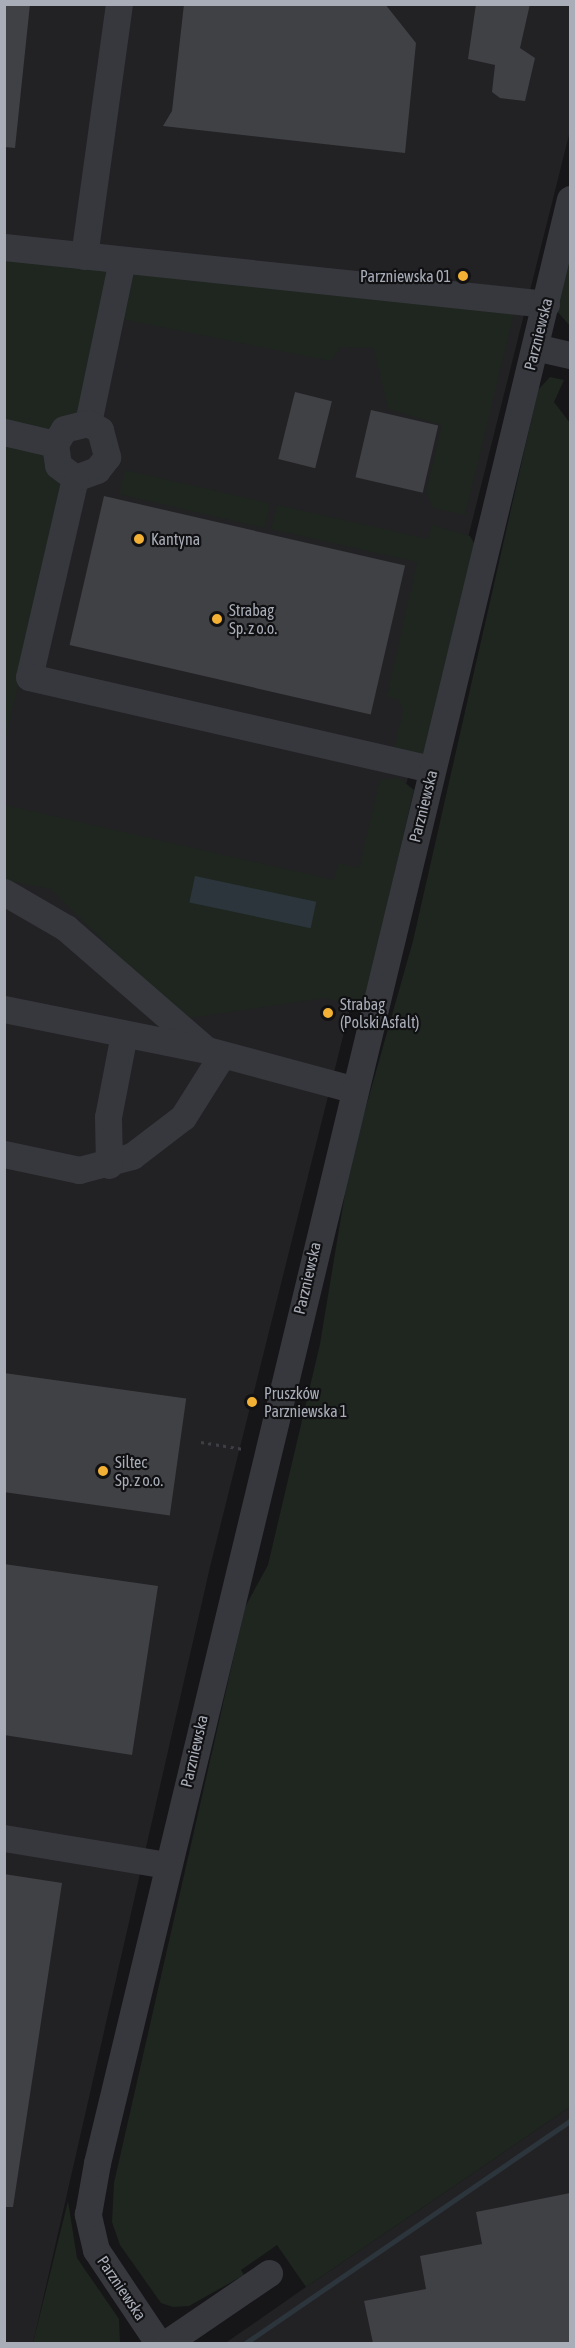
<!DOCTYPE html>
<html>
<head>
<meta charset="utf-8">
<style>
  body { margin:0 }
  #map { position:relative; width:575px; height:2348px; overflow:hidden; background:#161618; font-family:"Asap Condensed",sans-serif }
  div>[style] { position:absolute }
  .built>* { inset:0; background:#222225 }
  .green>* { inset:0; background:#1e261f; transform-origin:0 0 }
  .water>* { inset:0; background:#2c353c; transform-origin:0 0 }
  .stream>* { height:5px; margin:-2.5px; padding:0 2.5px; transform-origin:2.5px; border-radius:2.5px; background:#2c353c }
  .building>* { inset:0; background:#404145; transform-origin:0 0 }
  .path>* { height:3px; margin-top:-1.5px; transform-origin:0; background:repeating-linear-gradient(90deg,#3d3f44 0 3px,transparent 0 7.5px) }
  .minor>* { height:27px; margin:-13.5px; padding:0 13.5px; transform-origin:13.5px; border-radius:13.5px; background:#37383d }
  .dots>* { width:16px; height:16px; translate:-50% -50%; box-sizing:border-box; border:3px solid #111113; border-radius:50% }
  span { translate:-50% -50%; white-space:nowrap; text-align:center; line-height:1.15; -webkit-text-stroke:4.5px #111113; paint-order:stroke }
  .poi-label { font-size:16px; color:#a8adb8 }
  .right { translate:-100% -50%; text-align:right }
  .left { translate:0 -50%; text-align:left }
  .street-label { font-size:16px; color:#a8adb8 }
  .frame { position:absolute; inset:0; border:6px solid #a8adb8; pointer-events:none }
</style>
</head>
<body>
<div id="map">
  <div class="built">
    <div style="clip-path:polygon(5px 5px,570px 5px,570px 131px,210px 1567px,33px 2343px,5px 2344px)"></div>
    <div style="clip-path:polygon(570px 2107px,570px 2343px,224px 2344px,306px 2287px)"></div>
  </div>
  <div class="green">
    <div style="clip-path:polygon(570px 233px,570px 326px,555px 309px)"></div>
    <div style="clip-path:polygon(5px 255px,108px 266px,80px 416px,65px 420px,66px 482px,5px 741px)"></div>
    <div style="clip-path:polygon(140px 271px,514px 313px,465px 515px,433px 508px,426px 492px,442px 425px,388px 409px,374px 348px,340px 347px,331px 361px,117px 318px,125px 280px)"></div>
    <div style="clip-path:polygon(550px 377px,564px 380px,554px 402px,570px 423px,570px 2107px,306px 2287px,277px 2245px,241px 2270px,244px 2275px,189px 2306px,173px 2307px,161px 2303px,120px 2245px,112px 2222px,114px 2183px,245px 1607px,268px 1565px,320px 1344px,350px 1163px,413px 941px,538px 390px)"></div>
    <div style="left:125px;top:470px;width:149px;height:25px;rotate:13deg"></div>
    <div style="clip-path:polygon(277px 505px,428px 539px,432px 525px,470px 536px,475px 545px,426px 755px,394px 749px,403px 711px,399px 700px,387px 697px,417px 562px,271px 529px)"></div>
    <div style="clip-path:polygon(399px 778px,414px 790px,363px 1009px,325px 998px,182px 1019px,51px 889px,5px 880px,5px 805px,334px 880px,338px 863px,359px 868px,380px 780px)"></div>
    <div style="clip-path:polygon(68px 2201px,77px 2258px,119px 2319px,120px 2343px,33px 2343px)"></div>
  </div>
  <div class="water">
    <div style="left:195px;top:876px;width:124px;height:27px;rotate:12deg"></div>
  </div>
  <div class="stream">
    <div style="left:244px;top:2344px;width:395px;rotate:-34.4deg"></div>
  </div>
  <div class="building">
    <div style="clip-path:polygon(4px 4px,30px 4px,15px 148px,4px 147px)"></div>
    <div style="clip-path:polygon(184px 4px,385px 4px,416px 43px,405px 153px,163px 126px,172px 111px)"></div>
    <div style="clip-path:polygon(476px 4px,530px 4px,520px 48px,535px 58px,525px 101px,500px 98px,492px 92px,495px 65px,468px 59px)"></div>
    <div style="left:295px;top:392px;width:38px;height:69px;rotate:14deg"></div>
    <div style="left:371px;top:410px;width:69px;height:69px;rotate:13deg"></div>
    <div style="left:104px;top:496px;width:309px;height:153px;rotate:13deg"></div>
    <div style="left:4px;top:1373px;width:184px;height:118px;rotate:8deg"></div>
    <div style="clip-path:polygon(4px 1564px,158px 1586px,132px 1755px,4px 1735px)"></div>
    <div style="clip-path:polygon(4px 1874px,62px 1883px,13px 2207px,4px 2207px)"></div>
    <div style="clip-path:polygon(570px 2193px,570px 2343px,373px 2343px,364px 2301px,426px 2289px,420px 2256px,482px 2244px,476px 2212px)"></div>
  </div>
  <div class="path">
    <div style="left:201px;top:1442px;width:43px;rotate:9.5deg"></div>
  </div>
  <div class="minor">
    <div style="left:4px;top:247px;width:545px;rotate:6deg"></div>
    <div style="left:84px;top:256px;width:254px;rotate:-82.1deg"></div>
    <div style="left:122px;top:260px;width:167px;rotate:101.8deg"></div>
    <div style="left:88px;top:423px;width:14px;rotate:30deg"></div>
    <div style="left:100px;top:430px;width:28px;rotate:75deg"></div>
    <div style="left:107px;top:457px;width:16px;rotate:128deg"></div>
    <div style="left:97px;top:470px;width:23px;rotate:160deg"></div>
    <div style="left:75px;top:478px;width:204px;rotate:103deg"></div>
    <div style="left:29px;top:677px;width:413px;rotate:12.9deg"></div>
    <div style="left:535px;top:347px;width:36px;rotate:13deg"></div>
    <div style="left:4px;top:432px;width:52px;rotate:13.2deg"></div>
    <div style="left:75px;top:478px;width:21px;rotate:-143deg"></div>
    <div style="left:58px;top:465px;width:21px;rotate:-98deg"></div>
    <div style="left:55px;top:444px;width:17px;rotate:-59deg"></div>
    <div style="left:64px;top:429px;width:25px;rotate:-14deg"></div>
    <div style="left:4px;top:892px;width:72px;rotate:30.1deg"></div>
    <div style="left:66px;top:928px;width:183px;rotate:41deg"></div>
    <div style="left:4px;top:1009px;width:207px;rotate:11.4deg"></div>
    <div style="left:207px;top:1050px;width:150px;rotate:15.1deg"></div>
    <div style="left:4px;top:1154px;width:77px;rotate:12deg"></div>
    <div style="left:79px;top:1170px;width:55px;rotate:-14.8deg"></div>
    <div style="left:132px;top:1156px;width:64px;rotate:-37.4deg"></div>
    <div style="left:183px;top:1117px;width:73px;rotate:-57.8deg"></div>
    <div style="left:109px;top:1165px;width:48px;rotate:-91.2deg"></div>
    <div style="left:108px;top:1117px;width:85px;rotate:-79.1deg"></div>
    <div style="left:4px;top:1838px;width:165px;rotate:9.4deg"></div>
    <div style="left:159px;top:2344px;width:113px;rotate:-123.8deg"></div>
    <div style="left:96px;top:2250px;width:37px;rotate:-103deg"></div>
    <div style="left:88px;top:2214px;width:52px;rotate:-80deg"></div>
    <div style="left:97px;top:2163px;width:2020px;rotate:-76.46deg"></div>
    <div style="left:165px;top:2344px;width:126px;rotate:-34.3deg"></div>
  </div>
  <div class="dots">
    <div style="left:463px;top:276px;background:#f2b134"></div>
    <div style="left:139px;top:539px;background:#f2b134"></div>
    <div style="left:217px;top:619px;background:#f2b134"></div>
    <div style="left:328px;top:1013px;background:#f2b134"></div>
    <div style="left:252px;top:1402px;background:#f2b134"></div>
    <div style="left:103px;top:1471px;background:#f2b134"></div>
  </div>
  <div class="poi-label">
    <span class="right" style="left:451px;top:276px">Parzniewska 01</span>
    <span class="left" style="left:151px;top:539px">Kantyna</span>
    <span class="left" style="left:229px;top:619px">Strabag<br>Sp. z o.o.</span>
    <span class="left" style="left:340px;top:1013px">Strabag<br>(Polski Asfalt)</span>
    <span class="left" style="left:264px;top:1402px">Pruszków<br>Parzniewska 1</span>
    <span class="left" style="left:115px;top:1471px">Siltec<br>Sp. z o.o.</span>
  </div>
  <div class="street-label">
    <span style="left:538px;top:334px;rotate:-76deg">Parzniewska</span>
    <span style="left:423px;top:806px;rotate:-76deg">Parzniewska</span>
    <span style="left:307px;top:1278px;rotate:-77deg">Parzniewska</span>
    <span style="left:194px;top:1751px;rotate:-77deg">Parzniewska</span>
    <span style="left:122px;top:2288px;rotate:56deg">Parzniewska</span>
  </div>
  <div class="frame"></div>
</div>
</body>
</html>
